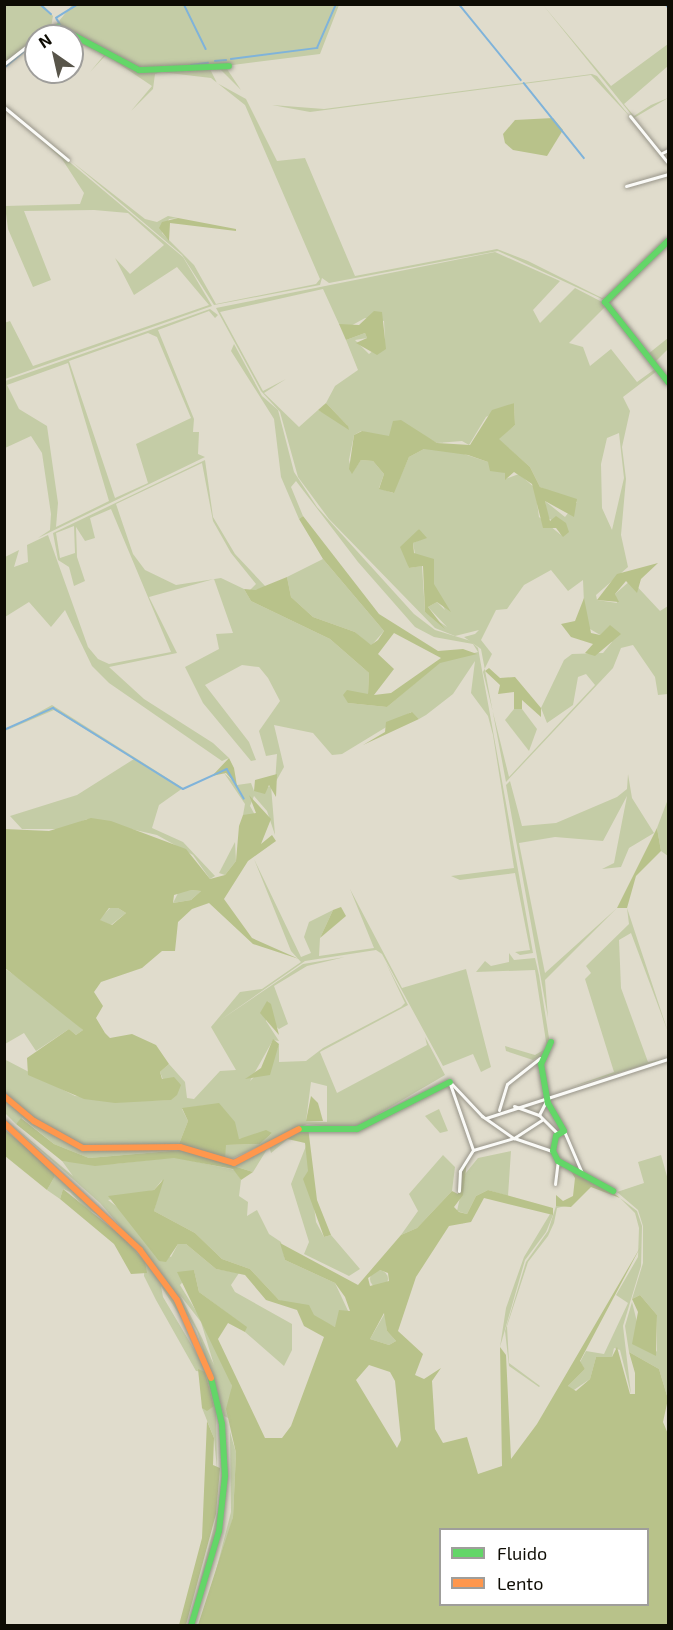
<!DOCTYPE html>
<html>
<head>
<meta charset="utf-8">
<style>
  body { margin:0 }
  #map { position:relative; width:673px; height:1630px; overflow:hidden; background:#e0dccc; font-family:"Exo 2",sans-serif }
  div>[style] { position:absolute }
  .green>* { inset:0; background:#c4cca6 }
  .round { border-radius:50% }
  .forest>* { inset:0; background:#b8c28a }
  .stream>* { height:1.5px; margin:-0.75px; padding:0 0.75px; transform-origin:0.75px; border-radius:0.75px; background:#7fb3da }
  .roads { filter:drop-shadow(0 0 2px #949186) drop-shadow(0 0 2px #949186) }
  .street>* { height:3px; margin:-1.5px; padding:0 1.5px; transform-origin:1.5px; border-radius:1.5px; background:#fafaf7 }
  .fast>* { height:6px; margin:-3px; padding:0 3px; transform-origin:3px; border-radius:3px; background:#63d668 }
  .slow>* { height:6px; margin:-3px; padding:0 3px; transform-origin:3px; border-radius:3px; background:#ff974d }
  span { translate:-50% -50%; white-space:nowrap; text-align:center; line-height:1.15; -webkit-text-stroke:5px #fff; paint-order:stroke }
  .frame { position:absolute; inset:0; border:6px solid #0e0c04; pointer-events:none }
  .legend { position:absolute; left:439px; top:1528px; width:210px; height:78px; box-sizing:border-box; background:#fff; border:2px solid #9f9e9b; margin:0; padding:8px 10px; list-style:none; font-size:18px; color:#0e0c04 }
  .legend li { display:flex; align-items:center; gap:12px; height:30px }
  .legend b { width:30px; border:2px solid #9f9e9b }
  .north { position:absolute; left:24px; top:24px; width:60px; height:60px; box-sizing:border-box; background:#fff; border:2px solid #9f9e9b; border-radius:50%; rotate:326deg; font-size:16px; font-weight:700; line-height:24px; text-align:center; color:#0e0c04 }
  .north::after { content:''; display:block; margin:auto; width:21px; height:27px; background:#58554a; clip-path:polygon(50% 0,100% 100%,50% 72%,0 100%) }
</style>
</head>
<body>
<div id="map">
  <div class="green">
    <div style="clip-path:polygon(5px 5px,43px 5px,53px 16px,51px 27px,5px 62px)"></div>
    <div style="clip-path:polygon(72px 5px,339px 5px,320px 54px,225px 66px,241px 90px,218px 67px,210px 69px,217px 83px,246px 99px,277px 161px,305px 158px,355px 276px,497px 249px,528px 261px,602px 298px,609px 296px,602px 299px,498px 251px,329px 283px,322px 278px,320px 285px,214px 305px,182px 255px,71px 161px,145px 219px,157px 222px,168px 216px,178px 218px,169px 219px,162px 233px,194px 265px,216px 304px,316px 284px,320px 279px,245px 105px,211px 78px,161px 72px,155px 74px,153px 89px,131px 111px,152px 86px,106px 55px,90px 72px,105px 54px,72px 41px,55px 26px)"></div>
    <div style="clip-path:polygon(543px 5px,611px 86px,668px 44px,668px 66px,624px 104px,634px 116px,651px 105px,668px 98px,634px 118px)"></div>
    <div style="clip-path:polygon(592px 74px,597px 76px,632px 119px,591px 75px,310px 112px,272px 105px,324px 109px)"></div>
    <div style="clip-path:polygon(17px 118px,183px 257px,212px 306px,5px 379px,4px 323px,10px 321px,33px 366px,209px 305px,177px 267px,134px 295px,115px 258px,130px 274px,164px 245px,128px 213px,94px 210px,24px 211px,51px 280px,33px 287px,8px 229px,5px 206px,80px 204px,84px 193px,62px 159px)"></div>
    <div style="clip-path:polygon(668px 243px,610px 304px,648px 354px,668px 338px,668px 349px,656px 361px,668px 380px,608px 303px)"></div>
    <div style="clip-path:polygon(evenodd,495px 252px,560px 281px,533px 310px,540px 323px,575px 288px,604px 303px,668px 384px,657px 371px,623px 397px,630px 411px,622px 447px,626px 479px,621px 535px,628px 567px,596px 595px,597px 600px,617px 603px,615px 594px,631px 580px,660px 611px,668px 606px,668px 694px,658px 695px,655px 677px,633px 645px,621px 648px,613px 668px,506px 782px,481px 649px,464px 637px,475px 634px,479px 630px,455px 636px,435px 628px,329px 519px,298px 477px,280px 412px,261px 391px,216px 308px,495px 252px,323px 289px,339px 324px,347px 328px,365px 318px,384px 321px,385px 341px,369px 354px,355px 340px,367px 338px,365px 333px,346px 340px,358px 370px,335px 386px,326px 403px,348px 426px,318px 410px,299px 427px,264px 393px,286px 379px,263px 391px,220px 312px,323px 289px,495px 252px,605px 307px,655px 369px,637px 382px,611px 349px,590px 366px,583px 347px,569px 343px,605px 307px,495px 252px,514px 403px,515px 425px,498px 439px,530px 467px,540px 487px,577px 502px,565px 517px,545px 501px,548px 518px,555px 522px,561px 535px,539px 517px,535px 488px,519px 474px,505px 479px,505px 473px,488px 462px,446px 448px,424px 449px,409px 457px,393px 493px,379px 488px,384px 474px,373px 461px,361px 460px,352px 473px,349px 460px,354px 435px,361px 431px,381px 437px,418px 433px,437px 443px,462px 441px,469px 445px,486px 417px,514px 403px,495px 252px,619px 433px,624px 478px,612px 530px,602px 508px,601px 464px,607px 438px,619px 433px,495px 252px,419px 529px,422px 539px,413px 543px,415px 554px,418px 557px,433px 584px,445px 610px,437px 602px,428px 607px,447px 627px,425px 612px,422px 566px,409px 568px,406px 555px,419px 529px,495px 252px,551px 570px,568px 591px,583px 580px,585px 626px,612px 642px,603px 653px,572px 654px,564px 660px,541px 708px,547px 723px,573px 705px,578px 677px,586px 674px,595px 685px,509px 777px,483px 672px,492px 654px,481px 640px,496px 610px,507px 609px,524px 585px,551px 570px)"></div>
    <div style="clip-path:polygon(evenodd,210px 309px,218px 315px,215px 318px,209px 311px,158px 330px,194px 419px,193px 432px,199px 432px,198px 454px,205px 457px,38px 538px,50px 530px,51px 514px,42px 453px,31px 436px,5px 448px,5px 381px,210px 309px,148px 333px,157px 337px,191px 418px,136px 444px,148px 483px,115px 498px,69px 361px,148px 333px,210px 309px,68px 363px,109px 501px,56px 527px,58px 503px,47px 426px,19px 409px,7px 385px,68px 363px)"></div>
    <div style="clip-path:polygon(evenodd,234px 344px,262px 396px,278px 410px,294px 472px,317px 507px,414px 614px,435px 630px,471px 641px,478px 648px,533px 953px,520px 955px,515px 952px,530px 950px,515px 873px,460px 880px,451px 876px,514px 868px,493px 735px,488px 716px,471px 693px,475px 661px,453px 694px,426px 715px,419px 719px,411px 712px,342px 754px,332px 755px,313px 733px,274px 725px,284px 767px,275px 783px,277px 754px,266px 756px,259px 731px,280px 701px,268px 678px,259px 667px,242px 665px,205px 685px,249px 742px,256px 760px,251px 761px,203px 703px,185px 667px,219px 649px,216px 634px,233px 633px,214px 579px,149px 597px,177px 653px,109px 667px,144px 699px,213px 743px,229px 758px,222px 761px,109px 683px,92px 666px,65px 610px,51px 627px,29px 602px,5px 617px,5px 557px,19px 550px,14px 567px,28px 562px,27px 545px,48px 535px,88px 647px,98px 659px,109px 664px,171px 652px,111px 509px,90px 518px,95px 538px,85px 541px,76px 527px,77px 557px,85px 581px,74px 586px,69px 567px,58px 560px,53px 533px,205px 460px,213px 517px,235px 554px,266px 587px,255px 590px,250px 590px,256px 584px,231px 553px,213px 521px,202px 463px,116px 504px,133px 554px,145px 570px,176px 585px,221px 578px,244px 589px,251px 601px,330px 639px,369px 673px,368px 694px,348px 703px,387px 707px,440px 662px,478px 652px,473px 644px,434px 637px,415px 627px,358px 562px,296px 481px,291px 487px,303px 516px,299px 519px,281px 477px,274px 419px,231px 351px,234px 344px,74px 526px,75px 553px,60px 558px,56px 533px,74px 526px)"></div>
    <div style="clip-path:polygon(323px 559px,384px 631px,371px 646px,355px 632px,313px 617px,291px 597px,287px 577px)"></div>
    <div style="clip-path:polygon(52px 705px,183px 788px,159px 805px,152px 828px,183px 842px,215px 876px,210px 879px,193px 855px,157px 835px,87px 819px,64px 829px,22px 829px,10px 816px,77px 795px,134px 759px,54px 710px,5px 731px)"></div>
    <div style="clip-path:polygon(514px 709px,522px 709px,537px 729px,529px 751px,505px 720px)"></div>
    <div style="clip-path:polygon(224px 773px,237px 785px,251px 783px,254px 791px,271px 786px,275px 835px,267px 811px,254px 796px,250px 806px,255px 815px,243px 815px,245px 804px)"></div>
    <div style="clip-path:polygon(628px 774px,632px 798px,654px 833px,629px 848px,621px 867px,602px 869px,614px 863px,627px 796px,603px 841px,555px 837px,519px 843px,545px 973px,617px 908px,545px 980px,548px 1018px,506px 785px,510px 781px,522px 826px,556px 823px,617px 797px,627px 789px)"></div>
    <div style="clip-path:polygon(668px 799px,668px 856px,661px 851px,657px 828px)"></div>
    <div style="clip-path:polygon(235px 842px,236px 861px,225px 875px,219px 873px)"></div>
    <div style="clip-path:polygon(evenodd,254px 859px,301px 957px,311px 953px,304px 937px,309px 922px,333px 910px,320px 938px,319px 956px,374px 948px,350px 889px,402px 988px,466px 969px,491px 1067px,481px 1072px,473px 1054px,443px 1066px,382px 954px,376px 950px,305px 961px,219px 1021px,303px 964px,345px 957px,307px 966px,274px 986px,288px 1024px,279px 1029px,273px 1024px,268px 1001px,266px 1021px,279px 1041px,273px 1040px,250px 1081px,274px 1057px,279px 1044px,279px 1062px,306px 1061px,323px 1048px,401px 1007px,405px 1003px,386px 963px,408px 1005px,320px 1052px,337px 1093px,427px 1045px,425px 1037px,445px 1075px,353px 1129px,307px 1124px,227px 1161px,188px 1147px,81px 1146px,33px 1119px,5px 1094px,4px 1059px,75px 1096px,135px 1101px,171px 1100px,160px 1072px,169px 1064px,185px 1082px,187px 1098px,194px 1099px,220px 1071px,236px 1070px,211px 1027px,240px 992px,262px 989px,301px 962px,291px 951px,254px 859px,311px 1082px,327px 1086px,327px 1122px,306px 1121px,311px 1082px,254px 859px,207px 1105px,239px 1139px,272px 1133px,260px 1144px,226px 1145px,215px 1157px,179px 1144px,188px 1121px,182px 1109px,207px 1105px)"></div>
    <div style="clip-path:polygon(179px 891px,191px 890px,201px 891px,191px 900px,173px 903px)"></div>
    <div style="clip-path:polygon(110px 908px,118px 908px,126px 913px,111px 925px,99px 920px)"></div>
    <div style="clip-path:polygon(627px 908px,668px 1032px,631px 933px,619px 940px,621px 988px,648px 1062px,668px 1058px,571px 1087px,614px 1072px,585px 979px,591px 973px,586px 966px,629px 924px)"></div>
    <div style="clip-path:polygon(509px 953px,514px 960px,535px 958px,539px 975px,550px 1044px,546px 1053px,533px 1060px,506px 1051px,505px 1046px,535px 1055px,547px 1048px,535px 970px,476px 972px,485px 961px,491px 966px,509px 962px)"></div>
    <div style="clip-path:polygon(4px 968px,52px 1001px,83px 1030px,76px 1035px,69px 1029px,36px 1051px,24px 1033px,5px 1044px)"></div>
    <div style="clip-path:polygon(4px 1098px,36px 1124px,88px 1150px,177px 1148px,235px 1164px,301px 1128px,271px 1153px,269px 1146px,253px 1172px,182px 1150px,89px 1158px,54px 1144px,22px 1118px,16px 1124px,5px 1113px)"></div>
    <div style="clip-path:polygon(439px 1109px,448px 1131px,440px 1133px,425px 1116px)"></div>
    <div style="clip-path:polygon(evenodd,5px 1119px,73px 1176px,62px 1161px,114px 1164px,174px 1157px,235px 1170px,241px 1180px,239px 1196px,248px 1202px,247px 1216px,257px 1210px,269px 1234px,281px 1242px,285px 1260px,335px 1283px,349px 1313px,335px 1327px,279px 1300px,250px 1269px,222px 1259px,195px 1233px,154px 1211px,162px 1180px,154px 1190px,108px 1200px,130px 1217px,150px 1248px,171px 1257px,178px 1244px,186px 1244px,216px 1269px,239px 1273px,231px 1285px,235px 1292px,292px 1324px,292px 1350px,284px 1366px,245px 1332px,246px 1327px,199px 1292px,194px 1270px,180px 1285px,217px 1345px,232px 1386px,228px 1418px,224px 1416px,197px 1331px,164px 1277px,100px 1203px,5px 1119px,180px 1295px,201px 1322px,214px 1365px,202px 1338px,180px 1295px)"></div>
    <div style="clip-path:polygon(evenodd,4px 1126px,80px 1192px,133px 1246px,153px 1270px,185px 1317px,204px 1362px,211px 1381px,221px 1434px,223px 1487px,215px 1538px,189px 1625px,220px 1503px,222px 1466px,220px 1430px,216px 1409px,217px 1469px,214px 1438px,202px 1408px,214px 1406px,205px 1372px,196px 1371px,156px 1300px,144px 1276px,145px 1262px,109px 1221px,85px 1208px,70px 1192px,63px 1189px,60px 1199px,47px 1190px,55px 1176px,50px 1167px,4px 1126px,161px 1286px,189px 1330px,204px 1366px,163px 1297px,161px 1286px)"></div>
    <div style="clip-path:polygon(306px 1146px,316px 1222px,324px 1237px,331px 1235px,360px 1269px,349px 1276px,304px 1254px,309px 1242px,291px 1184px)"></div>
    <div style="clip-path:polygon(511px 1151px,508px 1196px,488px 1190px,476px 1196px,467px 1214px,457px 1211px,465px 1174px,478px 1158px)"></div>
    <div style="clip-path:polygon(443px 1155px,455px 1167px,452px 1191px,417px 1228px,401px 1235px,418px 1211px,409px 1194px)"></div>
    <div style="clip-path:polygon(661px 1155px,668px 1180px,668px 1399px,659px 1369px,629px 1352px,625px 1326px,632px 1302px,637px 1322px,657px 1352px,657px 1315px,640px 1295px,632px 1299px,643px 1263px,643px 1226px,638px 1210px,617px 1192px,644px 1183px,638px 1162px)"></div>
    <div style="clip-path:polygon(620px 1198px,637px 1211px,642px 1226px,641px 1266px,623px 1326px,631px 1394px,620px 1350px,614px 1348px,612px 1357px,596px 1357px,590px 1379px,571px 1392px,568px 1386px,585px 1369px,580px 1362px,586px 1351px,604px 1354px,628px 1303px,616px 1295px,638px 1257px,639px 1228px,635px 1213px)"></div>
    <div style="clip-path:polygon(569px 1205px,557px 1208px,554px 1223px,548px 1236px,528px 1262px,507px 1326px,509px 1363px,540px 1386px,539px 1387px,509px 1366px,505px 1331px,526px 1262px,548px 1231px,556px 1206px)"></div>
    <div style="clip-path:polygon(550px 1214px,553px 1215px,546px 1232px,525px 1260px,500px 1347px,506px 1308px,524px 1257px)"></div>
    <div class="round" style="left:370px;top:1270px;width:18px;height:18px"></div>
    <div style="clip-path:polygon(385px 1313px,387px 1331px,396px 1341px,389px 1345px,370px 1339px)"></div>
    <div style="clip-path:polygon(230px 1432px,236px 1453px,233px 1517px,221px 1566px,209px 1598px,231px 1512px)"></div>
  </div>
  <div class="forest">
    <div style="clip-path:polygon(553px 118px,563px 130px,547px 156px,513px 150px,505px 143px,503px 134px,515px 120px)"></div>
    <div style="clip-path:polygon(178px 218px,236px 229px,236px 231px,170px 223px,169px 241px,159px 228px,162px 222px)"></div>
    <div style="clip-path:polygon(374px 311px,382px 312px,386px 349px,377px 355px,356px 343px,367px 338px,365px 333px,346px 340px,339px 324px,359px 325px)"></div>
    <div style="clip-path:polygon(326px 403px,348px 426px,349px 430px,318px 410px)"></div>
    <div style="clip-path:polygon(514px 403px,515px 425px,499px 439px,530px 467px,540px 487px,577px 499px,574px 517px,545px 501px,550px 521px,556px 516px,566px 523px,569px 532px,563px 537px,556px 528px,543px 528px,532px 484px,514px 472px,505px 480px,505px 473px,490px 471px,488px 462px,468px 455px,424px 449px,409px 457px,394px 493px,379px 489px,384px 474px,373px 461px,361px 460px,352px 474px,349px 469px,354px 435px,362px 431px,389px 436px,393px 421px,401px 420px,437px 443px,470px 445px,492px 410px)"></div>
    <div style="clip-path:polygon(evenodd,303px 516px,379px 614px,438px 651px,463px 649px,477px 654px,440px 663px,387px 707px,348px 703px,343px 695px,347px 690px,368px 694px,369px 673px,330px 639px,251px 601px,244px 589px,255px 590px,287px 577px,291px 597px,313px 617px,355px 632px,371px 645px,378px 640px,384px 631px,323px 559px,299px 519px,303px 516px,394px 633px,441px 658px,391px 693px,374px 695px,394px 669px,378px 654px,394px 633px)"></div>
    <div style="clip-path:polygon(419px 529px,427px 538px,413px 543px,414px 553px,434px 559px,434px 584px,451px 612px,437px 602px,428px 607px,445px 629px,425px 612px,423px 566px,409px 568px,400px 547px)"></div>
    <div style="clip-path:polygon(658px 563px,641px 579px,637px 593px,626px 581px,615px 594px,619px 602px,597px 600px,617px 574px)"></div>
    <div style="clip-path:polygon(584px 598px,591px 633px,600px 635px,610px 625px,621px 634px,595px 656px,585px 653px,593px 644px,571px 637px,561px 624px,575px 621px)"></div>
    <div style="clip-path:polygon(489px 668px,500px 678px,515px 677px,541px 708px,541px 717px,522px 700px,522px 709px,514px 709px,514px 692px,498px 694px,500px 685px,485px 671px)"></div>
    <div style="clip-path:polygon(412px 712px,419px 719px,363px 745px,385px 732px,386px 722px)"></div>
    <div style="clip-path:polygon(229px 758px,234px 768px,237px 786px,226px 773px,212px 776px)"></div>
    <div style="clip-path:polygon(277px 774px,276px 797px,269px 785px,265px 794px,254px 791px,255px 780px)"></div>
    <div style="clip-path:polygon(evenodd,249px 795px,271px 819px,261px 844px,272px 835px,276px 841px,248px 861px,224px 899px,252px 938px,299px 959px,253px 944px,209px 903px,192px 909px,178px 922px,175px 951px,162px 951px,142px 968px,101px 982px,94px 992px,103px 1006px,96px 1018px,105px 1033px,110px 1038px,132px 1034px,156px 1045px,169px 1064px,160px 1072px,162px 1079px,174px 1077px,181px 1085px,177px 1095px,171px 1100px,115px 1103px,84px 1099px,28px 1075px,27px 1058px,69px 1029px,76px 1035px,83px 1030px,5px 968px,5px 829px,49px 831px,91px 818px,111px 821px,186px 849px,210px 879px,225px 875px,236px 861px,239px 826px,243px 815px,256px 813px,249px 795px,191px 890px,201px 891px,191px 900px,173px 903px,174px 895px,191px 890px,249px 795px,109px 908px,118px 908px,126px 913px,112px 925px,100px 920px,109px 908px)"></div>
    <div style="clip-path:polygon(657px 828px,661px 851px,636px 876px,627px 908px,617px 908px)"></div>
    <div style="clip-path:polygon(341px 907px,346px 916px,320px 938px,333px 910px)"></div>
    <div style="clip-path:polygon(267px 1001px,271px 1004px,279px 1035px,260px 1013px)"></div>
    <div style="clip-path:polygon(273px 1039px,279px 1044px,270px 1075px,245px 1079px,261px 1068px)"></div>
    <div style="clip-path:polygon(311px 1096px,318px 1103px,323px 1121px,306px 1121px)"></div>
    <div style="clip-path:polygon(219px 1103px,235px 1122px,239px 1139px,266px 1130px,272px 1133px,260px 1144px,226px 1145px,225px 1159px,179px 1144px,188px 1121px,182px 1108px)"></div>
    <div style="clip-path:polygon(21px 1118px,54px 1144px,89px 1158px,182px 1150px,253px 1172px,241px 1180px,233px 1169px,174px 1158px,95px 1166px,62px 1161px,16px 1124px)"></div>
    <div style="clip-path:polygon(308px 1127px,317px 1200px,331px 1235px,324px 1237px,303px 1179px,308px 1171px,305px 1143px,283px 1138px)"></div>
    <div style="clip-path:polygon(4px 1129px,50px 1167px,55px 1176px,47px 1190px,5px 1156px)"></div>
    <div style="clip-path:polygon(evenodd,467px 1160px,463px 1195px,454px 1207px,459px 1212px,467px 1214px,476px 1196px,488px 1190px,553px 1208px,553px 1215px,484px 1198px,471px 1222px,449px 1226px,416px 1277px,398px 1331px,423px 1354px,415px 1375px,424px 1379px,441px 1368px,432px 1381px,435px 1429px,443px 1443px,467px 1437px,478px 1474px,502px 1466px,500px 1347px,506px 1355px,511px 1459px,537px 1424px,641px 1246px,580px 1361px,585px 1369px,568px 1386px,576px 1391px,590px 1379px,596px 1357px,612px 1357px,617px 1347px,630px 1394px,635px 1394px,635px 1373px,629px 1352px,659px 1369px,668px 1399px,663px 1422px,668px 1434px,668px 1625px,198px 1625px,233px 1517px,236px 1453px,226px 1409px,232px 1386px,177px 1272px,194px 1270px,199px 1292px,247px 1327px,245px 1332px,228px 1323px,218px 1339px,265px 1438px,282px 1438px,291px 1426px,324px 1337px,304px 1326px,297px 1310px,266px 1300px,245px 1275px,216px 1269px,186px 1244px,178px 1244px,166px 1262px,159px 1261px,108px 1196px,154px 1190px,164px 1179px,154px 1211px,195px 1233px,222px 1259px,250px 1269px,279px 1300px,309px 1305px,314px 1315px,335px 1327px,339px 1310px,350px 1311px,345px 1297px,335px 1283px,285px 1260px,280px 1243px,358px 1285px,401px 1235px,417px 1228px,452px 1191px,458px 1194px,459px 1173px,467px 1160px,380px 1270px,388px 1273px,389px 1281px,370px 1286px,368px 1278px,380px 1270px,467px 1160px,384px 1313px,387px 1331px,396px 1341px,389px 1345px,370px 1339px,384px 1313px,467px 1160px,369px 1365px,390px 1372px,395px 1381px,401px 1440px,397px 1448px,356px 1380px,369px 1365px,467px 1160px,440px 1530px,648px 1530px,648px 1604px,440px 1604px,440px 1530px)"></div>
    <div style="clip-path:polygon(569px 1168px,612px 1192px,620px 1198px,591px 1187px,571px 1207px,556px 1206px,556px 1195px,563px 1201px,573px 1196px,575px 1178px)"></div>
    <div style="clip-path:polygon(63px 1189px,124px 1238px,145px 1262px,147px 1273px,131px 1274px,114px 1244px,60px 1199px)"></div>
    <div style="clip-path:polygon(640px 1295px,657px 1315px,656px 1356px,632px 1344px,638px 1312px,632px 1299px)"></div>
    <div style="clip-path:polygon(198px 1369px,205px 1372px,214px 1406px,207px 1411px,202px 1408px)"></div>
    <div style="clip-path:polygon(207px 1421px,214px 1438px,213px 1465px,220px 1468px,216px 1514px,186px 1625px,179px 1625px,202px 1538px)"></div>
  </div>
  <div class="stream">
    <div style="left:40px;top:4px;width:15px;rotate:42deg"></div>
    <div style="left:184px;top:4px;width:50px;rotate:63.9deg"></div>
    <div style="left:459px;top:4px;width:98px;rotate:50.8deg"></div>
    <div style="left:666px;top:4px;width:4px;rotate:56deg"></div>
    <div style="left:56px;top:18px;width:26px;rotate:-32deg"></div>
    <div style="left:57px;top:19px;width:9px;rotate:58deg"></div>
    <div style="left:90px;top:42px;width:22px;rotate:27deg"></div>
    <div style="left:231px;top:59px;width:87px;rotate:-7.3deg"></div>
    <div style="left:317px;top:48px;width:48px;rotate:-66.6deg"></div>
    <div style="left:215px;top:61px;width:11px;rotate:-5deg"></div>
    <div style="left:191px;top:65px;width:17px;rotate:-7deg"></div>
    <div style="left:4px;top:68px;width:41px;rotate:-39.1deg"></div>
    <div style="left:524px;top:83px;width:96px;rotate:51.3deg"></div>
    <div style="left:4px;top:730px;width:54px;rotate:-24.2deg"></div>
    <div style="left:53px;top:708px;width:153px;rotate:31.9deg"></div>
    <div style="left:183px;top:789px;width:48px;rotate:-24.4deg"></div>
    <div style="left:227px;top:769px;width:34px;rotate:60deg"></div>
  </div>
  <div class="roads">
    <div class="street">
      <div style="left:4px;top:64px;width:41px;rotate:-38deg"></div>
      <div style="left:4px;top:107px;width:83px;rotate:39.6deg"></div>
      <div style="left:630px;top:116px;width:60px;rotate:51deg"></div>
      <div style="left:662px;top:153px;width:7px;rotate:-27deg"></div>
      <div style="left:626px;top:186px;width:44px;rotate:-15.9deg"></div>
      <div style="left:450px;top:1082px;width:47px;rotate:46.7deg"></div>
      <div style="left:482px;top:1116px;width:39px;rotate:35deg"></div>
      <div style="left:514px;top:1138px;width:33px;rotate:-33deg"></div>
      <div style="left:450px;top:1084px;width:70px;rotate:70.8deg"></div>
      <div style="left:473px;top:1150px;width:25px;rotate:122deg"></div>
      <div style="left:460px;top:1171px;width:20px;rotate:93deg"></div>
      <div style="left:514px;top:1106px;width:27px;rotate:20deg"></div>
      <div style="left:539px;top:1115px;width:27px;rotate:45deg"></div>
      <div style="left:499px;top:1110px;width:27px;rotate:-73deg"></div>
      <div style="left:507px;top:1084px;width:42px;rotate:-38.2deg"></div>
      <div style="left:539px;top:1115px;width:16px;rotate:-63deg"></div>
      <div style="left:486px;top:1118px;width:191px;rotate:-18deg"></div>
      <div style="left:564px;top:1131px;width:46px;rotate:66.8deg"></div>
      <div style="left:473px;top:1150px;width:43px;rotate:-16.3deg"></div>
      <div style="left:514px;top:1138px;width:40px;rotate:18.9deg"></div>
      <div style="left:555px;top:1184px;width:23px;rotate:-83deg"></div>
    </div>
    <div class="fast">
      <div style="left:40px;top:36px;width:20px;rotate:-27deg"></div>
      <div style="left:58px;top:27px;width:92px;rotate:28deg"></div>
      <div style="left:139px;top:70px;width:90px;rotate:-2.5deg"></div>
      <div style="left:668px;top:241px;width:88px;rotate:135.9deg"></div>
      <div style="left:605px;top:302px;width:102px;rotate:51.8deg"></div>
      <div style="left:551px;top:1042px;width:24px;rotate:114deg"></div>
      <div style="left:541px;top:1064px;width:40px;rotate:80deg"></div>
      <div style="left:548px;top:1103px;width:32px;rotate:60deg"></div>
      <div style="left:564px;top:1131px;width:9px;rotate:148deg"></div>
      <div style="left:556px;top:1136px;width:15px;rotate:101deg"></div>
      <div style="left:553px;top:1151px;width:11px;rotate:63deg"></div>
      <div style="left:558px;top:1161px;width:63px;rotate:28.6deg"></div>
      <div style="left:299px;top:1129px;width:58px"></div>
      <div style="left:357px;top:1129px;width:104px;rotate:-26.8deg"></div>
      <div style="left:191px;top:1626px;width:99px;rotate:-73.6deg"></div>
      <div style="left:219px;top:1531px;width:55px;rotate:-83.8deg"></div>
      <div style="left:225px;top:1476px;width:52px;rotate:-93.3deg"></div>
      <div style="left:222px;top:1424px;width:47px;rotate:-103.4deg"></div>
    </div>
    <div class="slow">
      <div style="left:4px;top:1096px;width:39px;rotate:40deg"></div>
      <div style="left:34px;top:1121px;width:56px;rotate:28.9deg"></div>
      <div style="left:83px;top:1148px;width:97px;rotate:-0.6deg"></div>
      <div style="left:180px;top:1147px;width:56px;rotate:16.5deg"></div>
      <div style="left:234px;top:1163px;width:73px;rotate:-27.6deg"></div>
      <div style="left:4px;top:1123px;width:186px;rotate:43deg"></div>
      <div style="left:140px;top:1250px;width:62px;rotate:53.5deg"></div>
      <div style="left:177px;top:1300px;width:85px;rotate:66.4deg"></div>
    </div>
  </div>
  <div class="frame"></div>
  <ul class="legend">
  <li><b style="height:8px;background:#63d668"></b>Fluido</li>
  <li><b style="height:8px;background:#ff974d"></b>Lento</li>
  </ul>
  <div class="north">N</div>
</div>
</body>
</html>
